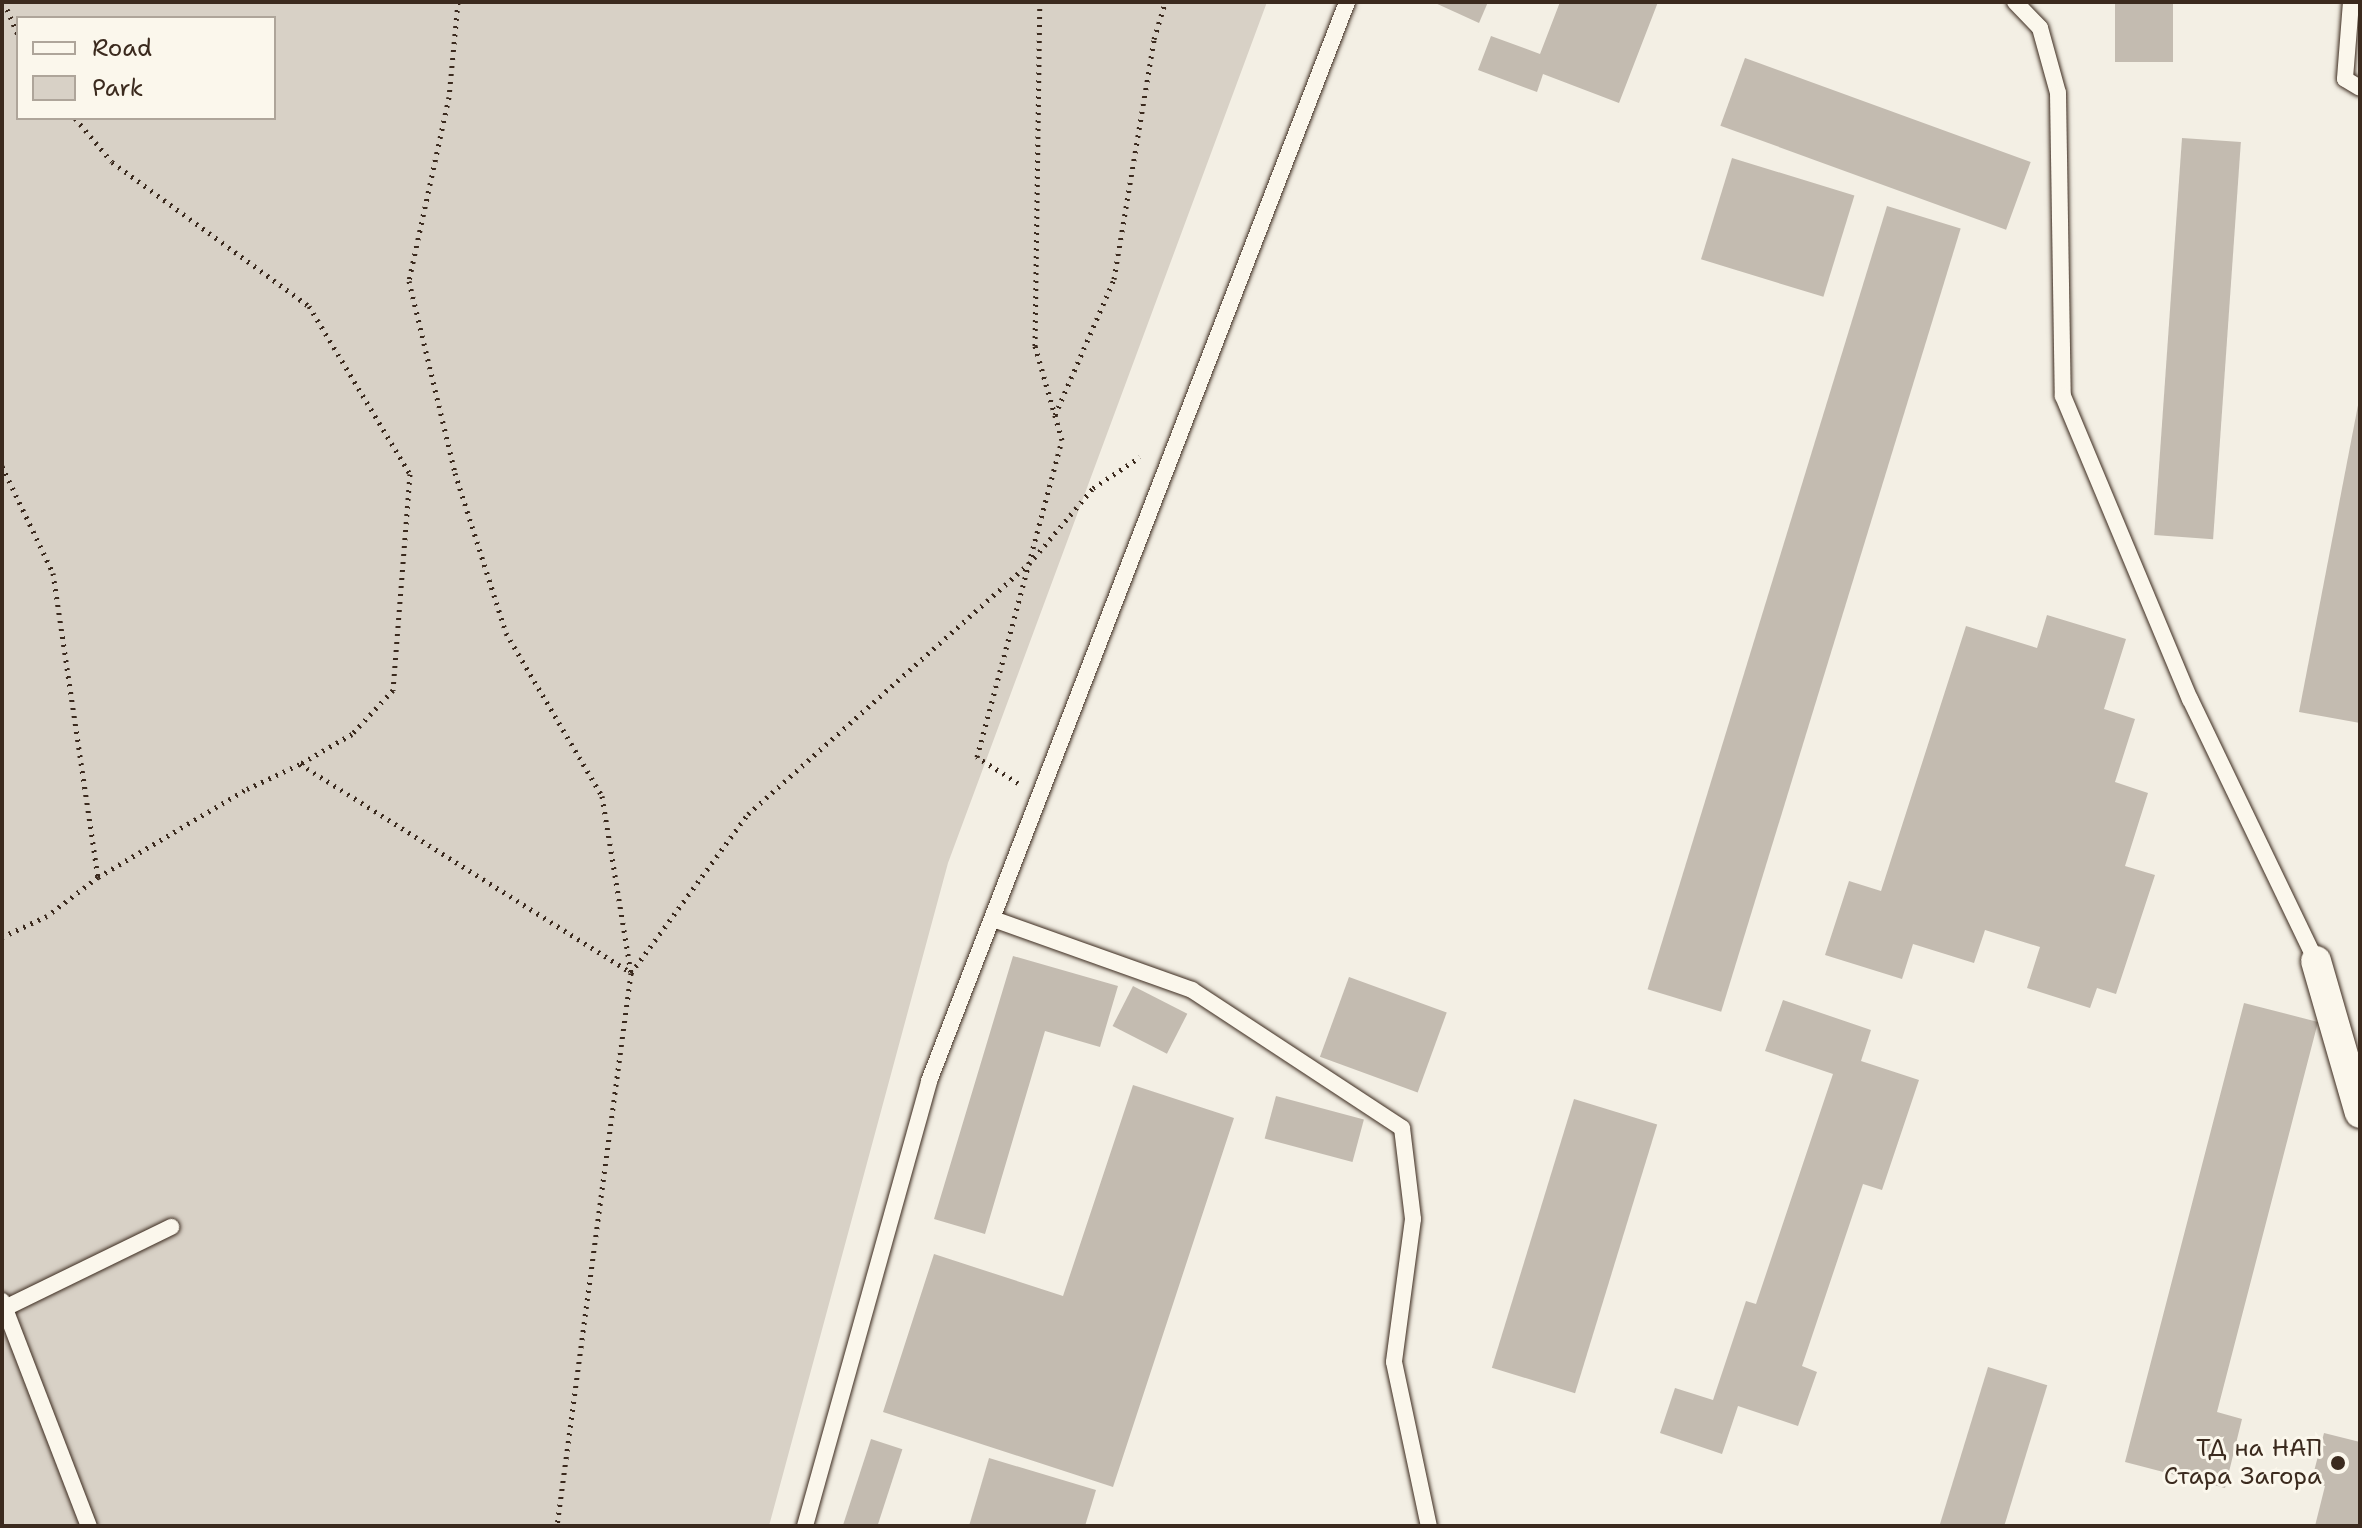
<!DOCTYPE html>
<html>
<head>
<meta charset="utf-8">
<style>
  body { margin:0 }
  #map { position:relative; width:2362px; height:1528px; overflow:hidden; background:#f3efe4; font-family:"Shantell Sans",sans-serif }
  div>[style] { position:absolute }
  .green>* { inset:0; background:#d8d1c6 }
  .building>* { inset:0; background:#c3bbb0; transform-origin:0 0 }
  .path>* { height:5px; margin-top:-2.5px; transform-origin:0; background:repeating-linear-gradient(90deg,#3b2a1e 0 2px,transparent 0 8px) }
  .roads { filter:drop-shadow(0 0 2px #3b2a1e) drop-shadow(0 0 2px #3b2a1e) }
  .lane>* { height:16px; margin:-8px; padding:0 8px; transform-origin:8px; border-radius:8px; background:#fbf7ec }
  .street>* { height:30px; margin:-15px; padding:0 15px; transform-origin:15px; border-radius:15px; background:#fbf7ec }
  .dots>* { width:22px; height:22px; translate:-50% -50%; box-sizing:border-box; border:4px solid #fbf7ec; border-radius:50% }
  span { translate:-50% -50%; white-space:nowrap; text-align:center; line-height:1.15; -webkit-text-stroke:6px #fbf7ec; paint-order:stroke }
  .poi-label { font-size:24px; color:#3b2a1e }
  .right { translate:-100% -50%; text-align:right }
  .frame { position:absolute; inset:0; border:4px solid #3b2a1e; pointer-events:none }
  .legend { position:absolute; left:16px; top:16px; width:260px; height:104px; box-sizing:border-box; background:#fbf7ec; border:2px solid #aea59a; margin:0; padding:10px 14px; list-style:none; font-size:24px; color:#3b2a1e }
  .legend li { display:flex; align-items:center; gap:16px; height:40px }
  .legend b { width:40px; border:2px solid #aea59a }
</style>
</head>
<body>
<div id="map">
  <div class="green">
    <div style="clip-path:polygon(evenodd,2px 2px,1267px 2px,948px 863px,769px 1526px,2px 1526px,2px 2px,18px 18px,274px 18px,274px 118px,18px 118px,18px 18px)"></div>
  </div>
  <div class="building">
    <div style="clip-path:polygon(1433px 2px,1488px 2px,1479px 23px)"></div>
    <div style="clip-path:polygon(1560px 2px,1658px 2px,1619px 103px,1543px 74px,1537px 92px,1478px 70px,1491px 36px,1540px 54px)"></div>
    <div style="left:2115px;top:2px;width:58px;height:60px"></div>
    <div style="left:1745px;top:58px;width:304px;height:72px;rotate:20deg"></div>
    <div style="left:2182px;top:138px;width:59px;height:398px;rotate:4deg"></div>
    <div style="left:1732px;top:158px;width:128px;height:106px;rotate:17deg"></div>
    <div style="left:1887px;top:206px;width:77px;height:819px;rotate:17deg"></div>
    <div style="clip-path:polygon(2359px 400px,2360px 400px,2360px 723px,2299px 712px)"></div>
    <div style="clip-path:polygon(2047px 615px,2126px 639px,2104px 709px,2135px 719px,2115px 782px,2148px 793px,2125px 866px,2155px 875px,2116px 994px,2097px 988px,2090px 1008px,2027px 988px,2040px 947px,1985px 930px,1974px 963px,1913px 944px,1902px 979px,1825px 955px,1849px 881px,1881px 891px,1966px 626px,2037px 648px)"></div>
    <div style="clip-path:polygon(1013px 956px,1118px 986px,1100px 1047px,1045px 1031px,985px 1234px,934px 1219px)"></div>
    <div style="left:1349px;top:977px;width:104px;height:85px;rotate:20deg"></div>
    <div style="left:1133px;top:986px;width:61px;height:45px;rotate:27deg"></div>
    <div style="clip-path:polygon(1783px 1000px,1871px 1030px,1861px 1061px,1919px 1080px,1882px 1190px,1863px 1184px,1802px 1366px,1817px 1372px,1798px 1426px,1738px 1406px,1722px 1454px,1660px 1433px,1675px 1388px,1713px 1400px,1746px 1301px,1756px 1304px,1833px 1074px,1765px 1051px)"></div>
    <div style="clip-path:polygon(2244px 1003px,2318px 1022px,2217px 1412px,2242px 1419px,2225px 1488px,2125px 1462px)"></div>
    <div style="clip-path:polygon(1133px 1085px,1234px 1118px,1113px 1487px,883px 1412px,934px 1254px,1063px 1296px)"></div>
    <div style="left:1276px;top:1096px;width:91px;height:44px;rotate:15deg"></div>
    <div style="left:1574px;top:1099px;width:87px;height:281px;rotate:17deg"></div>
    <div style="left:1988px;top:1367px;width:62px;height:166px;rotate:17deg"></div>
    <div style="clip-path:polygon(2324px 1433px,2360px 1442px,2360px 1526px,2315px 1526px,2325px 1486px,2311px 1483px)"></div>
    <div style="left:871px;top:1439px;width:33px;height:91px;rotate:18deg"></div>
    <div style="clip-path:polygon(989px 1458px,1096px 1490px,1085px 1526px,969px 1526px)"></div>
  </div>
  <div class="path">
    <div style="left:4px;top:2px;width:36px;rotate:67deg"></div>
    <div style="left:458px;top:2px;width:95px;rotate:95.4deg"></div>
    <div style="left:449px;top:97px;width:188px;rotate:102.3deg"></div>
    <div style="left:409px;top:281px;width:197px;rotate:76.5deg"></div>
    <div style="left:455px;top:473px;width:168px;rotate:72.3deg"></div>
    <div style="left:506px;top:633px;width:189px;rotate:59.5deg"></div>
    <div style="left:602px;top:796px;width:179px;rotate:80.7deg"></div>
    <div style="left:631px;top:973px;width:558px;rotate:97.62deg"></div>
    <div style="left:75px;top:118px;width:57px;rotate:49.9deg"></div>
    <div style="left:112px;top:162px;width:244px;rotate:36.2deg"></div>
    <div style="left:309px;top:306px;width:196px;rotate:59deg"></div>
    <div style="left:410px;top:474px;width:217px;rotate:94.5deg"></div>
    <div style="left:393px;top:690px;width:60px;rotate:133deg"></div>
    <div style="left:352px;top:734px;width:60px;rotate:150deg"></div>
    <div style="left:1055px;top:415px;width:148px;rotate:-66.5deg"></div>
    <div style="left:1114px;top:279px;width:243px;rotate:-80.5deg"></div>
    <div style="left:1154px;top:39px;width:39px;rotate:-73deg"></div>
    <div style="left:2px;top:466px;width:119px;rotate:64.5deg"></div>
    <div style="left:53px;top:573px;width:307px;rotate:81.6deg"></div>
    <div style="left:98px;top:877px;width:64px;rotate:142.6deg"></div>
    <div style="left:47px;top:916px;width:50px;rotate:155deg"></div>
    <div style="left:1018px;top:783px;width:49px;rotate:-147.6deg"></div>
    <div style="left:977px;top:757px;width:328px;rotate:-75deg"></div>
    <div style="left:1062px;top:440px;width:98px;rotate:-106deg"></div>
    <div style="left:1035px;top:346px;width:344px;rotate:-89.2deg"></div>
    <div style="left:98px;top:877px;width:173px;rotate:-30.6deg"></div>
    <div style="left:247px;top:789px;width:59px;rotate:-25.3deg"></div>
    <div style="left:300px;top:764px;width:390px;rotate:32.2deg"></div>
    <div style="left:631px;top:973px;width:197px;rotate:-53.7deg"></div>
    <div style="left:748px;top:814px;width:376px;rotate:-41.7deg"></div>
    <div style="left:1029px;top:564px;width:99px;rotate:-49.9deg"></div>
    <div style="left:1093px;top:488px;width:56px;rotate:-33.4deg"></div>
  </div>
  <div class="roads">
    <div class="lane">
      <div style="left:2015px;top:2px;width:36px;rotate:46deg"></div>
      <div style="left:2040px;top:28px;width:67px;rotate:74.5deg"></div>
      <div style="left:2058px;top:93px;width:303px;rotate:89.1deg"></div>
      <div style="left:2063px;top:396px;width:329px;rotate:67.3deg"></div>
      <div style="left:2190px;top:699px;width:291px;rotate:64.3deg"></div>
      <div style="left:2351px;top:2px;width:77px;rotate:94.5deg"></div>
      <div style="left:2345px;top:79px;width:17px;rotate:31deg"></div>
      <div style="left:993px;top:919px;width:211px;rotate:19.6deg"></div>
      <div style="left:1192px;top:990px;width:251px;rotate:33.3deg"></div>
      <div style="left:1402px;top:1128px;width:92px;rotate:83.1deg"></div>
      <div style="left:1413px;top:1219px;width:144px;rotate:97.6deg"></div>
      <div style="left:1394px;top:1362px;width:168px;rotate:78deg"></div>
      <div style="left:2px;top:1301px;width:241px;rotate:68.9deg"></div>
      <div style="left:5px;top:1308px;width:185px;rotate:-26deg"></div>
      <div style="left:805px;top:1526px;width:462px;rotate:-74.4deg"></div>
      <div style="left:929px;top:1081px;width:1157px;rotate:-68.82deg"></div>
    </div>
    <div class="street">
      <div style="left:2316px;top:961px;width:158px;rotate:73.9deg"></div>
    </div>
  </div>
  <div class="dots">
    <div style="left:2338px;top:1463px;background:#3b2a1e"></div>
  </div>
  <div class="poi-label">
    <span class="right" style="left:2322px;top:1463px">ТД на НАП<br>Стара Загора</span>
  </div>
  <div class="frame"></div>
  <ul class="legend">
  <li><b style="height:10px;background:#fbf7ec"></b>Road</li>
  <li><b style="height:22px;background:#d8d1c6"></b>Park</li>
  </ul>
</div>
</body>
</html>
